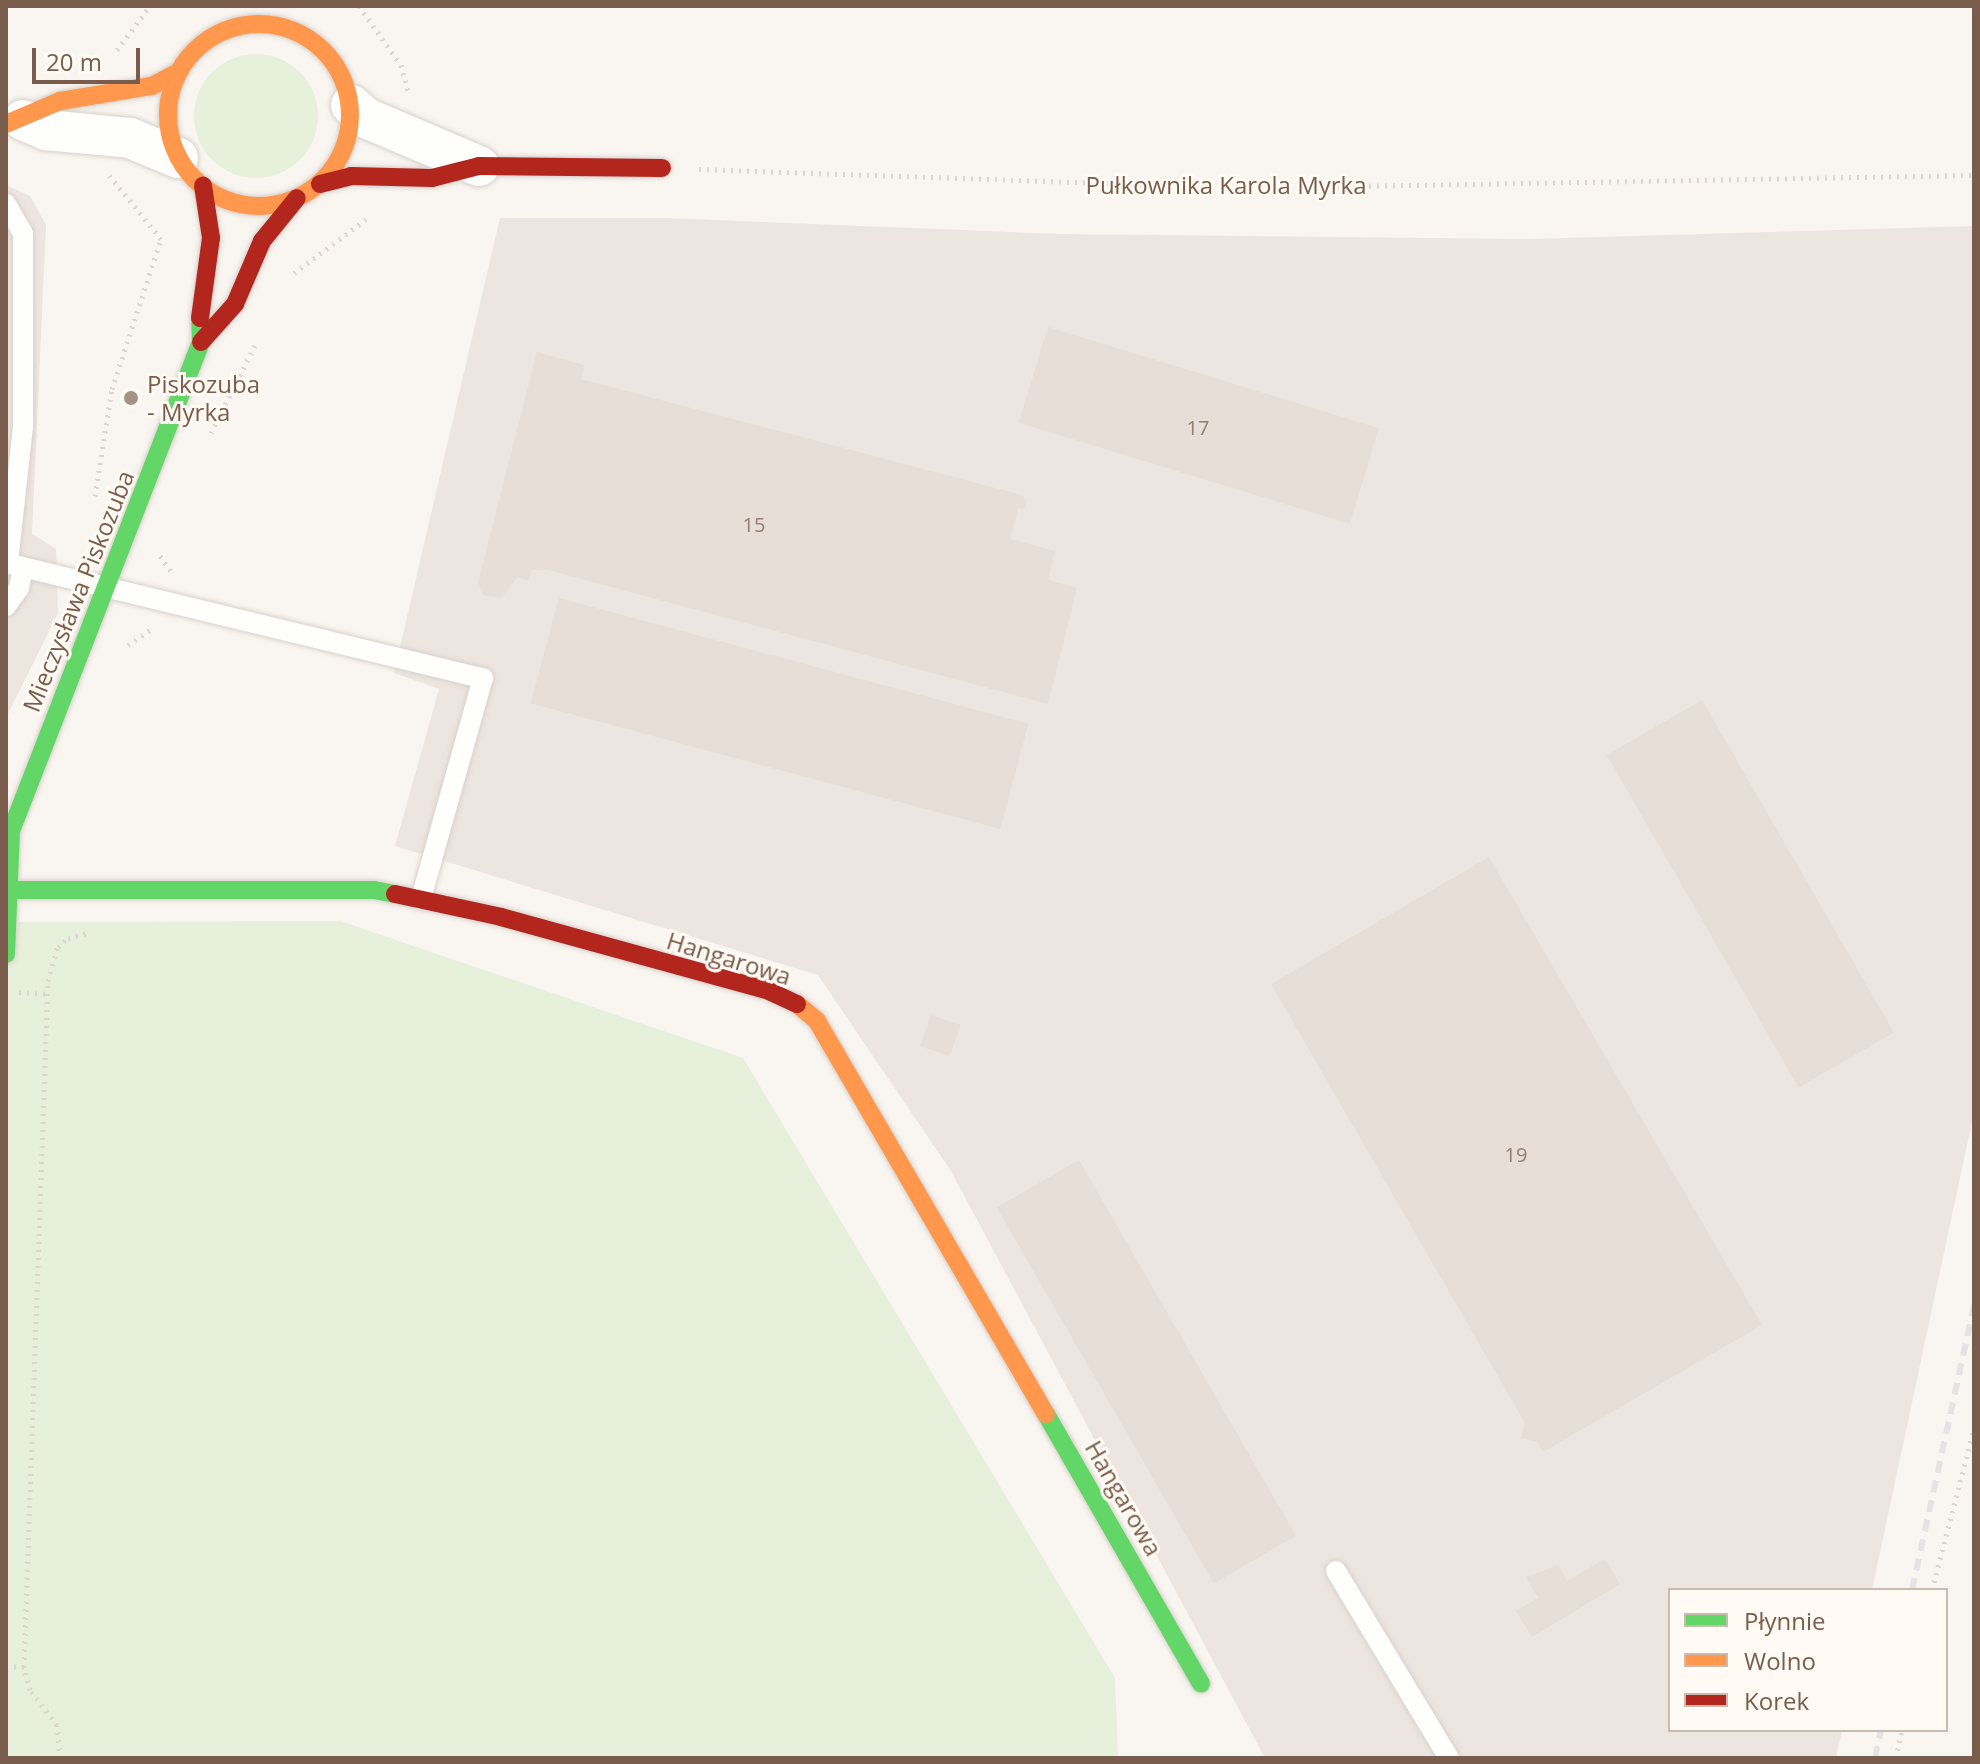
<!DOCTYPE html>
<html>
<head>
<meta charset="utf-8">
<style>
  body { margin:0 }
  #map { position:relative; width:1980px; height:1764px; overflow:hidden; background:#f9f5f0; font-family:"Open Sans",sans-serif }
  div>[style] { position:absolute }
  .industrial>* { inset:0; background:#ede5e0 }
  .green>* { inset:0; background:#e7f0db }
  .round { border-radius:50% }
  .building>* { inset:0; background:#e6ded7; transform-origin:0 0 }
  .path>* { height:5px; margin-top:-2.5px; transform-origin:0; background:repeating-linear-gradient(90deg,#dcd5d0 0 2px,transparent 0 8px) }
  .roads { filter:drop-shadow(0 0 2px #d7d1cb) drop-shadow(0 0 2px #d7d1cb) }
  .lane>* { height:20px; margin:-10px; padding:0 10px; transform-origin:10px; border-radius:10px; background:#fefefd }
  .street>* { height:40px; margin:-20px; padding:0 20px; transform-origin:20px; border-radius:20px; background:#fefefd }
  .fast>* { height:18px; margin:-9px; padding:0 9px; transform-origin:9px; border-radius:9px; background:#63d668 }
  .slow>* { height:18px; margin:-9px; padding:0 9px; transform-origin:9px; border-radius:9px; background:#ff974d }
  .slow>.ring { margin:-9px; padding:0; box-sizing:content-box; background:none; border:18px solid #ff974d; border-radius:50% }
  .jam>* { height:18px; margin:-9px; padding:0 9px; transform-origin:9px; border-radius:9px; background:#b3261e }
  .rail>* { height:6px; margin-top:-3px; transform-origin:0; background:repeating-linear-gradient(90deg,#e6e3e7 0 12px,transparent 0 20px) }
  .dots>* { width:22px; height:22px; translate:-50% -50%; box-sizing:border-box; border:4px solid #fffaf3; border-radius:50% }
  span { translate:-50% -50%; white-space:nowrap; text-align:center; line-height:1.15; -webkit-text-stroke:6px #fffaf3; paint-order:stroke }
  .number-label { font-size:20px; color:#977e72 }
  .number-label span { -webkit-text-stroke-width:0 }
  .street-label { font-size:24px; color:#7a5c4d }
  .poi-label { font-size:24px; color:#7a5c4d }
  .left { translate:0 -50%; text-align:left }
  .frame { position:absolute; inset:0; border:8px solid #7a5c4d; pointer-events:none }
  .legend { position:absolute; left:1668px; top:1588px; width:280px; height:144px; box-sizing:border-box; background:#fffaf3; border:2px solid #cabbb1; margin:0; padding:10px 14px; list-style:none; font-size:24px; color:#7a5c4d }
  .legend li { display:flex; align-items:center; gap:16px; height:40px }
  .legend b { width:40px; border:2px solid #cabbb1 }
  .scale { position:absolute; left:32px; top:48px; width:108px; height:36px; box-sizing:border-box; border:4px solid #7a5c4d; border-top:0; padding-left:10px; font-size:24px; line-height:28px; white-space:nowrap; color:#7a5c4d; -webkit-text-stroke:6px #fffaf3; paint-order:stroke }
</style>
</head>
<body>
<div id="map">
  <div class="industrial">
    <div style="clip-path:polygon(6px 185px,30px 196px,46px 225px,32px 534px,56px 549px,58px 613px,6px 718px)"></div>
    <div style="clip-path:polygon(500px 218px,666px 218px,1058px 234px,1530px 239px,1974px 226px,1974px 1112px,1872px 1590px,1670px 1590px,1670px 1730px,1842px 1730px,1836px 1758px,1265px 1758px,951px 1171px,818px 975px,395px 846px,439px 689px,394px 673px)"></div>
  </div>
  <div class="green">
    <div class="round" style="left:194px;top:54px;width:124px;height:124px"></div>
    <div style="clip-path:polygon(340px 921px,743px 1058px,1115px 1678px,1118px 1758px,6px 1758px,6px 922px)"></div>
  </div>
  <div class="building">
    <div style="left:1048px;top:327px;width:346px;height:100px;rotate:17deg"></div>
    <div style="clip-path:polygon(537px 352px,584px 365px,581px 379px,1022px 495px,1026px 501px,1024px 509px,1018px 508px,1011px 539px,1055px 551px,1048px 580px,1077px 588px,1048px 704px,548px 570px,532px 570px,528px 581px,518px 577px,501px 598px,484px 595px,478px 583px)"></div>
    <div style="left:559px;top:598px;width:486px;height:109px;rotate:15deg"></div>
    <div style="left:1702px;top:700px;width:384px;height:110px;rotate:60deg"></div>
    <div style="clip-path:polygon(1489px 857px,1762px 1325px,1543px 1452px,1537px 1442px,1521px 1438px,1525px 1423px,1271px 984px)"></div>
    <div style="left:931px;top:1015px;width:31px;height:33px;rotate:19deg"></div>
    <div style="left:1079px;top:1160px;width:434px;height:95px;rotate:60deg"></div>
    <div style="clip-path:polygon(1605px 1559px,1620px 1584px,1532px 1637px,1516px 1611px,1538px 1598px,1526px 1577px,1558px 1565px,1567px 1581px)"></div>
  </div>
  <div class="path">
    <div style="left:359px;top:6px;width:72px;rotate:54.6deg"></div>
    <div style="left:401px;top:65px;width:30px;rotate:75deg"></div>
    <div style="left:117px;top:50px;width:55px;rotate:-53.1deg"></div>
    <div style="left:699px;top:169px;width:550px;rotate:1.98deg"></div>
    <div style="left:1249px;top:188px;width:725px;rotate:-1.03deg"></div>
    <div style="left:294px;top:273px;width:94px;rotate:-36.7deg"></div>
    <div style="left:211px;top:433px;width:98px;rotate:-63.4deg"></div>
    <div style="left:95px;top:496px;width:108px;rotate:-81deg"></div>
    <div style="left:112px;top:389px;width:158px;rotate:-71.9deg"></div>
    <div style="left:161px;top:239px;width:82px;rotate:-129.1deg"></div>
    <div style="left:160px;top:556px;width:22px;rotate:54deg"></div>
    <div style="left:128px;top:645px;width:29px;rotate:-34deg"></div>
    <div style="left:19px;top:992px;width:29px;rotate:4deg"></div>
    <div style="left:1932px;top:1590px;width:166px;rotate:-75.4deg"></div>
    <div style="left:6px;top:1666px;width:18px;rotate:3deg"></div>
    <div style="left:60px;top:1758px;width:33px;rotate:-95deg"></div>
    <div style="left:57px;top:1725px;width:44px;rotate:-127.6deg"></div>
    <div style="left:30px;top:1690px;width:24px;rotate:-105deg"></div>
    <div style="left:24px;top:1667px;width:686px;rotate:-88deg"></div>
    <div style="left:48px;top:981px;width:35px;rotate:-74deg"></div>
    <div style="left:58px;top:947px;width:13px;rotate:-42deg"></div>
    <div style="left:68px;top:938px;width:21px;rotate:-14deg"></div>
    <div style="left:1896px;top:1758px;width:29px;rotate:-78deg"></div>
  </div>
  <div class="roads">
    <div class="lane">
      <div style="left:6px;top:204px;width:34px;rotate:60deg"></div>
      <div style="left:23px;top:234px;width:193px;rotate:90deg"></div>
      <div style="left:23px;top:427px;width:137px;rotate:96.3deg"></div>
      <div style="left:6px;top:563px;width:491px;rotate:13.6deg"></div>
      <div style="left:483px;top:678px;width:230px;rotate:105.7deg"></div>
      <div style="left:6px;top:606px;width:22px;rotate:-54deg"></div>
      <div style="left:19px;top:588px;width:21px;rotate:-79deg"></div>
      <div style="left:1336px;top:1571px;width:218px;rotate:58.9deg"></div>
    </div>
    <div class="street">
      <div style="left:351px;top:105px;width:20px;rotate:41deg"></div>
      <div style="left:366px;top:118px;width:123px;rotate:23deg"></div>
      <div style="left:23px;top:120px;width:25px;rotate:23deg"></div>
      <div style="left:46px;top:130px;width:84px;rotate:5.4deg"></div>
      <div style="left:130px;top:138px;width:52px;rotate:22.6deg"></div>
    </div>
    <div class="fast">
      <div style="left:6px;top:890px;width:368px"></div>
      <div style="left:374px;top:890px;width:21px;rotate:11deg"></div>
      <div style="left:6px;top:954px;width:123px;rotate:-87.7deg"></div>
      <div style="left:11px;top:831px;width:525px;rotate:-68.77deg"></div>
      <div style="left:201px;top:342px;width:24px;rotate:-92deg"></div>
      <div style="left:1046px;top:1414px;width:311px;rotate:60.1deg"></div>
    </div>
    <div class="slow">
      <div class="ring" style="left:168px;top:24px;width:164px;height:164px"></div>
      <div style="left:6px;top:124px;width:59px;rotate:-23.1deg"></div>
      <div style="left:60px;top:101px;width:93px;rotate:-9.3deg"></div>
      <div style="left:152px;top:86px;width:30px;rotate:-28deg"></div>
      <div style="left:797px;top:1004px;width:26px;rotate:40deg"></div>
      <div style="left:817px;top:1021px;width:455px;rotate:59.8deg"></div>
    </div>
    <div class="jam">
      <div style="left:320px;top:184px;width:32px;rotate:-14deg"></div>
      <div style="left:351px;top:176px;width:81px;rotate:1.4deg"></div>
      <div style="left:432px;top:178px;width:49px;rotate:-14.3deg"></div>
      <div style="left:479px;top:166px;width:183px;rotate:0.6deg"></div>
      <div style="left:200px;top:318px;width:81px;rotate:-82.2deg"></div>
      <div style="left:211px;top:238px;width:53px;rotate:-98.7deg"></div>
      <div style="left:201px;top:342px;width:51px;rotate:-48.2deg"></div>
      <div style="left:235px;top:304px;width:69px;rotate:-66.8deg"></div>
      <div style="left:262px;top:241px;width:55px;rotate:-50.9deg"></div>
      <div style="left:395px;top:894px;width:108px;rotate:12.2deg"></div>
      <div style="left:501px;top:917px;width:278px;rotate:15.4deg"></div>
      <div style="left:769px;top:991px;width:31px;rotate:25deg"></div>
    </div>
  </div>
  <div class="rail">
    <div style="left:1912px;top:1590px;width:292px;rotate:-77.7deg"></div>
    <div style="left:1875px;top:1758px;width:29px;rotate:-78deg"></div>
  </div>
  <div class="dots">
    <div style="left:131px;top:398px;background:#a69286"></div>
  </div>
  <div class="number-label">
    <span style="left:1198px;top:427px">17</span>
    <span style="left:754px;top:524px">15</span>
    <span style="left:1516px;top:1154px">19</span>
  </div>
  <div class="street-label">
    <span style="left:1226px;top:185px">Pułkownika Karola Myrka</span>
    <span style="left:78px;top:591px;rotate:-68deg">Mieczysława Piskozuba</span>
    <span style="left:729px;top:958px;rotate:17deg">Hangarowa</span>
    <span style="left:1124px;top:1498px;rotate:60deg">Hangarowa</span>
  </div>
  <div class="poi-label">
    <span class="left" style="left:147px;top:398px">Piskozuba<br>- Myrka</span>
  </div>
  <div class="frame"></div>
  <ul class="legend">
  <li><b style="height:10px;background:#63d668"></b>Płynnie</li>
  <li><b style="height:10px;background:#ff974d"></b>Wolno</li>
  <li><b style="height:10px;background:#b3261e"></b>Korek</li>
  </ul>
  <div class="scale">20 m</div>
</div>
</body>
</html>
